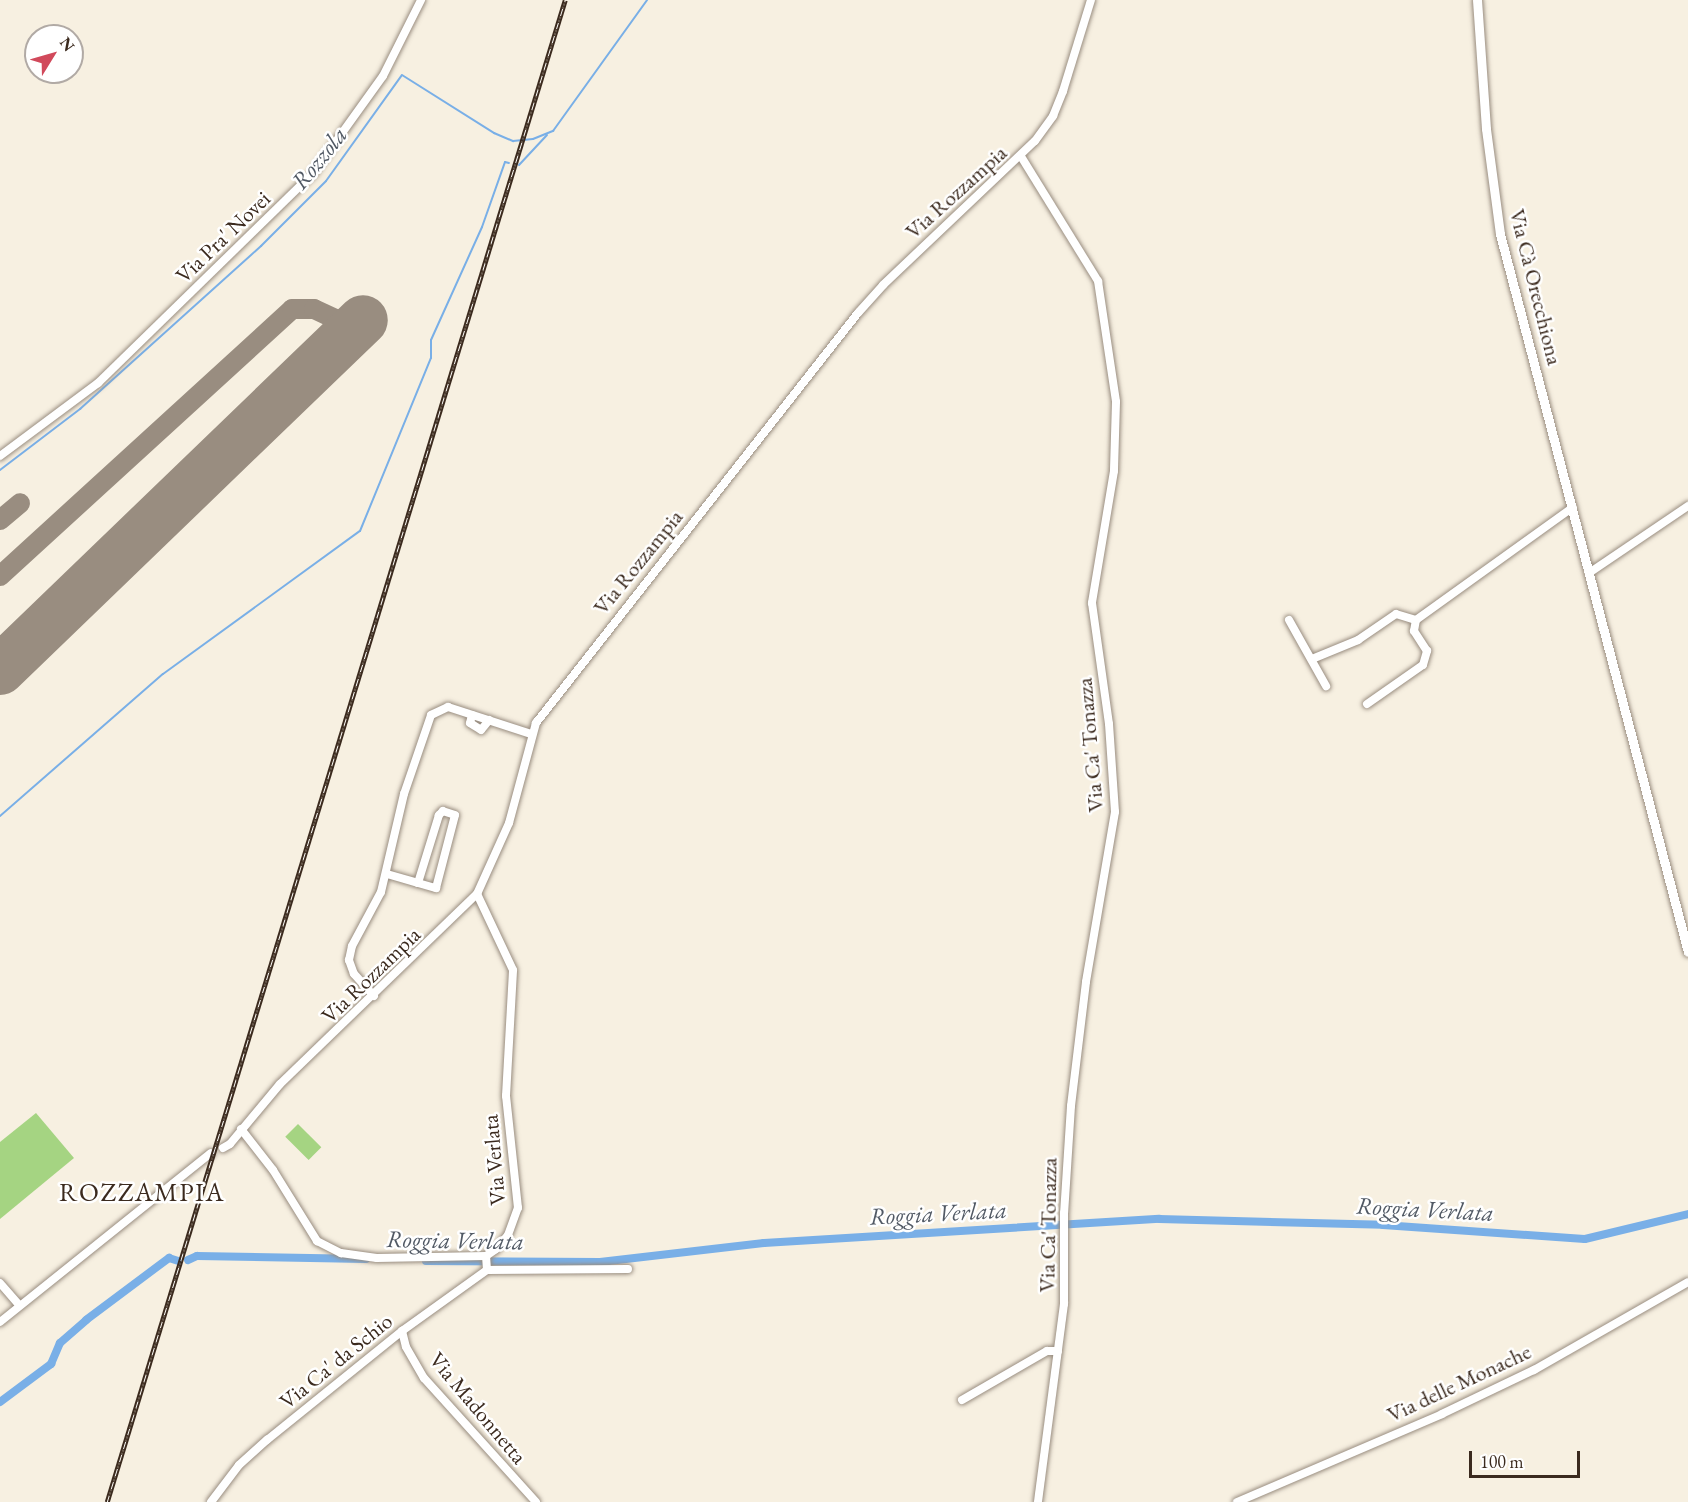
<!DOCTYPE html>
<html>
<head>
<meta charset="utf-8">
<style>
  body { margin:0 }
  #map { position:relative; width:1688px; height:1502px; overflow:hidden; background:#f7f0e1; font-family:"EB Garamond",serif }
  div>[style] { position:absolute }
  .green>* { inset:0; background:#a5d482; transform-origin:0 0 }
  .stream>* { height:2px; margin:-1px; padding:0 1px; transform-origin:1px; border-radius:1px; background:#79afe7 }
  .canal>* { height:8px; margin:-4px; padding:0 4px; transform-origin:4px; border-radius:4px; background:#79afe7 }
  .taxiway>* { height:20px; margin:-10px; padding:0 10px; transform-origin:10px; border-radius:10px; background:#998d80 }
  .runway>* { height:50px; margin:-25px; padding:0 25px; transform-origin:25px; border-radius:25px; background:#998d80 }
  .roads { filter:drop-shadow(0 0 2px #998d80) drop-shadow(0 0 2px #998d80) }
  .minor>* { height:8px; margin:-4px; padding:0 4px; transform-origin:4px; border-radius:4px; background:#fff }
  .major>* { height:9px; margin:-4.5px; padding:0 4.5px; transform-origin:4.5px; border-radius:4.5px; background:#fff }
  .rail>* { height:4.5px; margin-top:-2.25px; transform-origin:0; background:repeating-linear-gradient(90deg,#fff 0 7px,#3b2a1e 0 14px); box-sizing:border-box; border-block:2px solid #3b2a1e }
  span { translate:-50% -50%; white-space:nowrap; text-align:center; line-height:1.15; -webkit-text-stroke:5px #fff; paint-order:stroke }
  .street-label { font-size:22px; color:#3b2a1e }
  .water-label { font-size:24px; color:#515964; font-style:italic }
  .quarter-label { font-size:26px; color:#3b2a1e; letter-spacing:1.5px }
  .north { position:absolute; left:24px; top:24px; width:60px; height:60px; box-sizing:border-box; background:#fff; border:2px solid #b1aaa5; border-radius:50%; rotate:53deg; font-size:16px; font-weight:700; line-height:24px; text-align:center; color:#3b2a1e }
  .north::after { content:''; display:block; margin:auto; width:21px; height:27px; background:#d1495b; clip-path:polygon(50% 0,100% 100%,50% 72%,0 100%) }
  .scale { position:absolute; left:1469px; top:1451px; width:111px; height:27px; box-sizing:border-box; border:3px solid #3b2a1e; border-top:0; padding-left:8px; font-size:18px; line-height:21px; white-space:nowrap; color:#3b2a1e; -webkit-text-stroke:4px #fff; paint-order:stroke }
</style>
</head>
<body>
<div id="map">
  <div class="green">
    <div style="clip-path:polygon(36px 1113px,74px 1158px,0 1219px,0 1142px)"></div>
    <div style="left:298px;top:1124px;width:33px;height:18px;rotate:45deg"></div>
  </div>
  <div class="stream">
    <div style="left:519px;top:165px;width:41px;rotate:-47deg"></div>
    <div style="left:0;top:470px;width:101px;rotate:-37.3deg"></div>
    <div style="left:80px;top:409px;width:244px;rotate:-42deg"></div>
    <div style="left:261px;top:246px;width:92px;rotate:-45deg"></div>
    <div style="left:326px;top:181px;width:130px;rotate:-54.4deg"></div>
    <div style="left:402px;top:75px;width:109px;rotate:32.2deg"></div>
    <div style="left:494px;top:133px;width:21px;rotate:23deg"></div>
    <div style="left:513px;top:141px;width:20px;rotate:-6deg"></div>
    <div style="left:533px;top:139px;width:22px;rotate:-22deg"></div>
    <div style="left:553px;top:131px;width:161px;rotate:-54.3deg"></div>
    <div style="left:0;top:816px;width:216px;rotate:-41.1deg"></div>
    <div style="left:163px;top:674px;width:243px;rotate:-36deg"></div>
    <div style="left:360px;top:531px;width:187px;rotate:-67.7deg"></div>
    <div style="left:431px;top:358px;width:18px;rotate:-90deg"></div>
    <div style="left:431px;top:340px;width:124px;rotate:-65.7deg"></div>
    <div style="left:482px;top:227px;width:69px;rotate:-70.5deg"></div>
    <div style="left:505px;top:162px;width:4px;rotate:14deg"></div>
  </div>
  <div class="canal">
    <div style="left:188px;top:1260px;width:10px;rotate:-24deg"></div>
    <div style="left:197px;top:1256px;width:169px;rotate:1deg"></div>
    <div style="left:426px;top:1261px;width:174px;rotate:0.3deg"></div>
    <div style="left:600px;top:1262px;width:165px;rotate:-6.6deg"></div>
    <div style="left:764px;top:1243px;width:396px;rotate:-3.5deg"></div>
    <div style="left:1159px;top:1219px;width:224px;rotate:1.5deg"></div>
    <div style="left:1383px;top:1225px;width:202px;rotate:4deg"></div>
    <div style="left:1585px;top:1239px;width:106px;rotate:-13.6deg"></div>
    <div style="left:0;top:1402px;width:64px;rotate:-36.7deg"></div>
    <div style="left:51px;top:1364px;width:23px;rotate:-67deg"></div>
    <div style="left:60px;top:1343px;width:35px;rotate:-41deg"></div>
    <div style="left:86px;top:1320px;width:104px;rotate:-36.8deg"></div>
    <div style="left:169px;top:1258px;width:9px;rotate:18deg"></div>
  </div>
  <div class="taxiway">
    <div style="left:0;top:520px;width:26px;rotate:-40deg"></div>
    <div style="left:0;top:576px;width:396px;rotate:-42.4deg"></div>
    <div style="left:292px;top:309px;width:22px"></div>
    <div style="left:314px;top:309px;width:31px;rotate:25deg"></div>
    <div style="left:342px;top:322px;width:14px;rotate:69deg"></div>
  </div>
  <div class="runway">
    <div style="left:0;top:670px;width:504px;rotate:-43.96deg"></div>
  </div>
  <div class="roads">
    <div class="minor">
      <div style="left:1022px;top:158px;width:145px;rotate:58.3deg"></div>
      <div style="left:1098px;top:281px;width:122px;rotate:81.5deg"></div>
      <div style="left:1116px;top:402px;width:69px;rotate:91.7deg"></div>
      <div style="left:1114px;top:471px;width:134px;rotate:99.5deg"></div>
      <div style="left:1092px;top:603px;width:122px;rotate:82deg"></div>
      <div style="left:1109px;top:724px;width:88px;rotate:86.1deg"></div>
      <div style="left:1115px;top:812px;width:172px;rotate:99.7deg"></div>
      <div style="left:1086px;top:982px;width:125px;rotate:96.9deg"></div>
      <div style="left:1071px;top:1106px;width:107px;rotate:93.7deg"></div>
      <div style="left:1064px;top:1213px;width:91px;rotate:90deg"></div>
      <div style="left:1064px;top:1304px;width:200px;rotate:97.5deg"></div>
      <div style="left:0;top:456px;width:122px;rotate:-36.7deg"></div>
      <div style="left:98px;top:383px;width:302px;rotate:-44.3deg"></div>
      <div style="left:314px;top:172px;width:118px;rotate:-54.3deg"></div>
      <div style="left:383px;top:76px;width:85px;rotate:-63.4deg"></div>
      <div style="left:1589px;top:573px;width:120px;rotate:-34.1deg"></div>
      <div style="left:1289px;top:620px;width:76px;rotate:60.7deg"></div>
      <div style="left:1312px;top:659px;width:50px;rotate:-22.4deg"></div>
      <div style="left:1358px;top:640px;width:46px;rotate:-34.4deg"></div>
      <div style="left:1396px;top:614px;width:21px;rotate:17deg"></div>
      <div style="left:1416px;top:620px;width:193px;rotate:-35.7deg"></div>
      <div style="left:1367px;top:704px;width:68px;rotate:-34.9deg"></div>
      <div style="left:1423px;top:665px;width:15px;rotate:-74deg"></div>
      <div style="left:1427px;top:651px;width:24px;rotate:-123deg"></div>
      <div style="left:1414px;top:631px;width:11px;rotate:-80deg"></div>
      <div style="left:472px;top:715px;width:8px;rotate:104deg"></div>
      <div style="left:470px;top:723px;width:13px;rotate:32deg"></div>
      <div style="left:481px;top:730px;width:13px;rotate:-51deg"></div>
      <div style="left:387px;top:874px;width:32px;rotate:16deg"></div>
      <div style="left:418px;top:883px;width:19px;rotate:16deg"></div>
      <div style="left:436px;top:888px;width:75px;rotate:-75.4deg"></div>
      <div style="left:455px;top:815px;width:13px;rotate:-162deg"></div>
      <div style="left:443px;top:811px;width:6px;rotate:135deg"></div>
      <div style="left:439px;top:815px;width:71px;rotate:107.2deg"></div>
      <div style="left:374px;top:996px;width:30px;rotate:-132deg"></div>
      <div style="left:354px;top:974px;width:15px;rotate:-110deg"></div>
      <div style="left:349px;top:960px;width:14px;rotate:-78deg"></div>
      <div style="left:352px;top:946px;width:61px;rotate:-61.8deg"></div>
      <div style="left:381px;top:892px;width:101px;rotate:-76.8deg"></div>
      <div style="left:404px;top:794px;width:83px;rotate:-71.1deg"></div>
      <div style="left:431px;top:715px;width:19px;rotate:-25deg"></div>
      <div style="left:448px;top:707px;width:87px;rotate:18deg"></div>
      <div style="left:241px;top:1129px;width:52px;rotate:52deg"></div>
      <div style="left:273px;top:1170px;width:84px;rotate:58.2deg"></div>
      <div style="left:317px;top:1241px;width:27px;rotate:27deg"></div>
      <div style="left:341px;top:1253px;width:36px;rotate:8deg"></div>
      <div style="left:377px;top:1258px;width:109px;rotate:-1.1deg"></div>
      <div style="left:486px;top:1256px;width:12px;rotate:-35deg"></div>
      <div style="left:496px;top:1249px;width:18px;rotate:-49deg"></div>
      <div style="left:508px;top:1235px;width:29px;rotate:-70deg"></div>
      <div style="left:518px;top:1208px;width:113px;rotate:-96.1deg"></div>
      <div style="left:506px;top:1096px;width:126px;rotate:-86.8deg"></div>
      <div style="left:513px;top:970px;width:84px;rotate:-115.3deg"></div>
      <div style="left:223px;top:1148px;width:8px;rotate:-30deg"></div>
      <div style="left:230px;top:1144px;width:78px;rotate:-50.2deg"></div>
      <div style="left:280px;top:1084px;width:274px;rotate:-44deg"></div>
      <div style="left:477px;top:894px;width:78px;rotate:-65.7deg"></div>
      <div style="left:509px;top:823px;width:104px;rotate:-74.9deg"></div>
      <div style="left:536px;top:723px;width:521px;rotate:-51.86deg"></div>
      <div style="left:858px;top:313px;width:38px;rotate:-48deg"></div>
      <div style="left:883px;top:285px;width:209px;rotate:-43.5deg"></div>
      <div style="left:1035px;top:141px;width:31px;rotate:-54deg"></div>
      <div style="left:1053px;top:116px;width:27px;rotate:-68deg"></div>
      <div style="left:1063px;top:91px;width:95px;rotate:-72.9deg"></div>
      <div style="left:487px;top:1270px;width:141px;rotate:-0.4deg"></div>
      <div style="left:0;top:1283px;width:29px;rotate:49deg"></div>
      <div style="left:0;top:1322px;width:270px;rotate:-38.7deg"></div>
      <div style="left:402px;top:1331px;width:16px;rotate:76deg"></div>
      <div style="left:406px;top:1347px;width:36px;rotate:60deg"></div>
      <div style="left:424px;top:1378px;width:167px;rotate:47.9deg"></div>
      <div style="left:962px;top:1400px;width:98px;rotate:-30deg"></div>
      <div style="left:1047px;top:1351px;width:11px"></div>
      <div style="left:211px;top:1502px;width:46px;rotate:-52.9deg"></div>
      <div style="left:239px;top:1465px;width:38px;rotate:-42deg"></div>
      <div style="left:267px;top:1440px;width:174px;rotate:-38.9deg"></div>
      <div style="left:402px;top:1331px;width:105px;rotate:-35.7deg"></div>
      <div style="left:487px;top:1270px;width:14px;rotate:-94deg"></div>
      <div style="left:1237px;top:1502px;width:223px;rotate:-23.2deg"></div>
      <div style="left:1442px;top:1414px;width:102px;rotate:-25.6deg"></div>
      <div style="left:1534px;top:1370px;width:177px;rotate:-29.7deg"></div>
    </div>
    <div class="major">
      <div style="left:1477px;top:0;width:129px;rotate:86deg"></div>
      <div style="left:1486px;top:129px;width:106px;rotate:82.4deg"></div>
      <div style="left:1500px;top:234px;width:742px;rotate:75.33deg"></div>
    </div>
  </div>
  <div class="rail">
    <div style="left:107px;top:1502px;width:1570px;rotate:-73.04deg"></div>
  </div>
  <div class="street-label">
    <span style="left:956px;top:192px;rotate:-42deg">Via Rozzampia</span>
    <span style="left:223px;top:237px;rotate:-44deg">Via Pra' Novei</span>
    <span style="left:1536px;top:287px;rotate:76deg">Via Cà Orecchiona</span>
    <span style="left:638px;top:562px;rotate:-51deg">Via Rozzampia</span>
    <span style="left:1090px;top:745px;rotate:-95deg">Via Ca' Tonazza</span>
    <span style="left:371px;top:975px;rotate:-44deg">Via Rozzampia</span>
    <span style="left:494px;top:1160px;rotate:-95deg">Via Verlata</span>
    <span style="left:1048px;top:1225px;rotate:-89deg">Via Ca' Tonazza</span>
    <span style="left:336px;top:1361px;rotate:-39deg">Via Ca' da Schio</span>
    <span style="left:1459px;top:1383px;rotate:-25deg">Via delle Monache</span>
    <span style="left:478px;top:1408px;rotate:50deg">Via Madonnetta</span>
  </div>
  <div class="water-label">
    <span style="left:319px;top:158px;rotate:-51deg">Rozzola</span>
    <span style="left:1425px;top:1209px;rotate:3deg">Roggia Verlata</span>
    <span style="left:938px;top:1213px;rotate:-3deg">Roggia Verlata</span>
    <span style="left:455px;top:1240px;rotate:1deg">Roggia Verlata</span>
  </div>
  <div class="quarter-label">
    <span style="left:142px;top:1193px">ROZZAMPIA</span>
  </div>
  <div class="north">N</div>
  <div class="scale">100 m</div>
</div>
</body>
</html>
